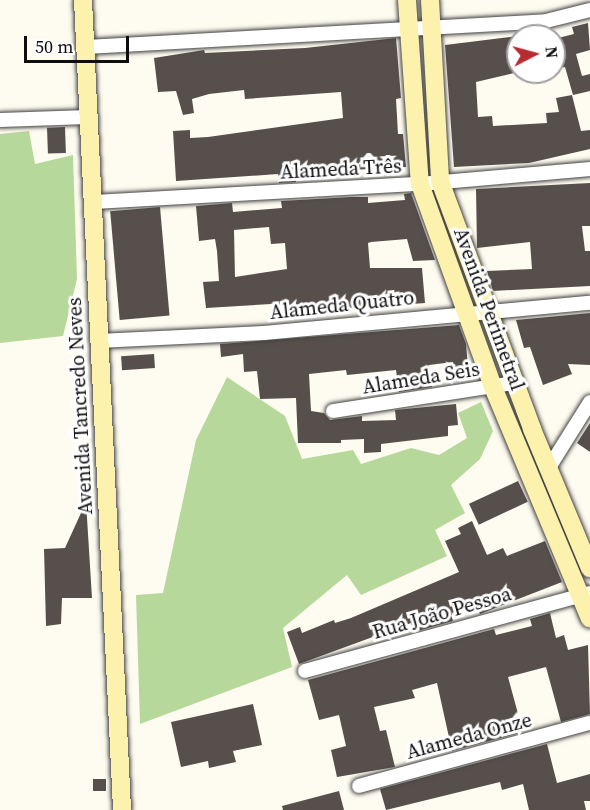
<!DOCTYPE html>
<html>
<head>
<meta charset="utf-8">
<style>
  body { margin:0 }
  #map { position:relative; width:590px; height:810px; overflow:hidden; background:#fefbf0; font-family:"Source Serif 4",serif }
  div>[style] { position:absolute }
  .forest>* { inset:0; background:#b7d89b }
  .building>* { inset:0; background:#574f4b; transform-origin:0 0 }
  .roads { filter:drop-shadow(0 0 2px #414141) drop-shadow(0 0 2px #414141) }
  .street>* { height:14px; margin:-7px; padding:0 7px; transform-origin:7px; border-radius:7px; background:#fff }
  .secondary>* { height:18px; margin:-9px; padding:0 9px; transform-origin:9px; border-radius:9px; background:#fcf2ae }
  span { translate:-50% -50%; white-space:nowrap; text-align:center; line-height:1.15; -webkit-text-stroke:6px #fff; paint-order:stroke }
  .street-label { font-size:20px; color:#0e0e0e }
  .north { position:absolute; left:506px; top:24px; width:60px; height:60px; box-sizing:border-box; background:#fff; border:2px solid #9f9f9f; border-radius:50%; rotate:84deg; font-size:16px; font-weight:700; line-height:24px; text-align:center; color:#0e0e0e }
  .north::after { content:''; display:block; margin:auto; width:21px; height:27px; background:#b92b33; clip-path:polygon(50% 0,100% 100%,50% 72%,0 100%) }
  .scale { position:absolute; left:24px; top:36px; width:105px; height:27px; box-sizing:border-box; border:3px solid #0e0e0e; border-top:0; padding-left:8px; font-size:18px; line-height:21px; white-space:nowrap; color:#0e0e0e; -webkit-text-stroke:4px #fff; paint-order:stroke }
</style>
</head>
<body>
<div id="map">
  <div class="forest">
    <div style="clip-path:polygon(29px 131px,35px 164px,73px 155px,77px 279px,63px 336px,0 343px,0 134px)"></div>
    <div style="clip-path:polygon(227px 377px,285px 416px,302px 459px,353px 450px,361px 464px,411px 448px,439px 455px,467px 438px,458px 413px,481px 402px,493px 431px,480px 459px,451px 485px,465px 513px,435px 530px,447px 556px,361px 595px,347px 575px,283px 628px,292px 667px,140px 724px,136px 595px,163px 593px,196px 440px)"></div>
  </div>
  <div class="building">
    <div style="clip-path:polygon(588px 23px,590px 50px,576px 54px,582px 76px,590px 74px,590px 91px,573px 95px,565px 67px,554px 69px,554px 39px,574px 34px,572px 27px)"></div>
    <div style="clip-path:polygon(518px 36px,518px 72px,476px 82px,478px 117px,492px 116px,493px 126px,547px 123px,546px 113px,559px 112px,556px 98px,572px 95px,581px 131px,590px 130px,590px 149px,529px 163px,454px 167px,445px 45px)"></div>
    <div style="clip-path:polygon(396px 38px,401px 98px,396px 99px,398px 134px,403px 134px,406px 167px,296px 173px,296px 182px,279px 183px,278px 174px,176px 181px,173px 131px,190px 130px,190px 138px,208px 137px,343px 118px,341px 92px,245px 99px,244px 90px,209px 94px,192px 99px,194px 113px,183px 115px,176px 91px,158px 92px,154px 58px,204px 50px,205px 53px,305px 48px)"></div>
    <div style="left:65px;top:127px;width:26px;height:18px;rotate:88deg"></div>
    <div style="clip-path:polygon(590px 183px,590px 226px,582px 226px,585px 251px,590px 251px,590px 286px,493px 291px,487px 271px,532px 269px,530px 242px,477px 248px,476px 189px)"></div>
    <div style="clip-path:polygon(evenodd,411px 193px,435px 260px,413px 261px,407px 239px,371px 242px,368px 243px,370px 268px,422px 268px,425px 303px,289px 313px,288px 306px,271px 304px,206px 308px,203px 282px,219px 281px,217px 251px,215px 239px,199px 241px,196px 206px,232px 203px,233px 212px,282px 208px,281px 201px,351px 197px,368px 197px,368px 203px,405px 200px,404px 194px,411px 193px,269px 227px,271px 244px,285px 243px,287px 269px,235px 277px,234px 230px,269px 227px)"></div>
    <div style="left:160px;top:207px;width:109px;height:50px;rotate:85deg"></div>
    <div style="clip-path:polygon(590px 313px,590px 365px,568px 364px,572px 374px,543px 385px,530px 347px,524px 348px,516px 320px)"></div>
    <div style="clip-path:polygon(459px 325px,466px 344px,469px 379px,455px 380px,453px 362px,429px 365px,432px 387px,399px 392px,396px 370px,347px 375px,346px 370px,309px 374px,311px 411px,324px 413px,330px 420px,362px 416px,362px 421px,396px 420px,395px 410px,456px 404px,458px 425px,448px 426px,448px 436px,381px 444px,381px 452px,364px 453px,364px 439px,341px 440px,341px 443px,298px 443px,296px 398px,260px 399px,257px 371px,244px 372px,243px 354px,221px 357px,220px 344px)"></div>
    <div style="left:154px;top:354px;width:14px;height:33px;rotate:86deg"></div>
    <div style="clip-path:polygon(590px 423px,590px 452px,577px 443px)"></div>
    <div style="left:518px;top:481px;width:23px;height:54px;rotate:65deg"></div>
    <div style="clip-path:polygon(86px 502px,92px 598px,62px 598px,61px 624px,46px 626px,44px 549px,65px 548px)"></div>
    <div style="clip-path:polygon(472px 521px,487px 555px,503px 548px,507px 556px,545px 541px,562px 582px,480px 614px,476px 605px,451px 615px,453px 621px,414px 632px,411px 623px,299px 664px,287px 632px,300px 627px,302px 633px,334px 620px,335px 623px,351px 618px,459px 572px,445px 541px,461px 534px,458px 528px)"></div>
    <div style="clip-path:polygon(550px 613px,556px 638px,564px 635px,568px 650px,588px 645px,590px 714px,561px 722px,546px 667px,508px 677px,523px 732px,452px 751px,437px 683px,412px 690px,415px 698px,374px 707px,380px 731px,386px 730px,395px 767px,337px 777px,331px 750px,346px 746px,339px 715px,319px 720px,308px 680px,494px 629px,496px 635px,532px 626px,530px 619px)"></div>
    <div style="clip-path:polygon(253px 704px,262px 745px,233px 751px,236px 762px,209px 768px,208px 761px,181px 767px,171px 722px)"></div>
    <div style="clip-path:polygon(547px 744px,557px 783px,590px 774px,590px 801px,584px 801px,586px 810px,529px 810px,523px 784px,502px 790px,500px 782px,386px 810px,380px 789px)"></div>
    <div style="left:106px;top:779px;width:12px;height:13px;rotate:90deg"></div>
    <div style="clip-path:polygon(339px 791px,344px 810px,283px 810px,282px 806px)"></div>
  </div>
  <div class="roads">
    <div class="street">
      <div style="left:86px;top:47px;width:461px;rotate:-3.2deg"></div>
      <div style="left:546px;top:21px;width:45px;rotate:-14deg"></div>
      <div style="left:0;top:120px;width:88px;rotate:-2deg"></div>
      <div style="left:94px;top:202px;width:326px;rotate:-3.2deg"></div>
      <div style="left:420px;top:184px;width:171px;rotate:-5deg"></div>
      <div style="left:98px;top:341px;width:166px;rotate:-2.8deg"></div>
      <div style="left:264px;top:333px;width:327px;rotate:-5.3deg"></div>
      <div style="left:333px;top:411px;width:183px;rotate:-8.8deg"></div>
      <div style="left:548px;top:469px;width:79px;rotate:-57.9deg"></div>
      <div style="left:305px;top:671px;width:295px;rotate:-15.3deg"></div>
      <div style="left:359px;top:786px;width:239px;rotate:-15.3deg"></div>
    </div>
    <div class="secondary">
      <div style="left:83px;top:0;width:811px;rotate:87.24deg"></div>
      <div style="left:407px;top:0;width:184px;rotate:86deg"></div>
      <div style="left:420px;top:184px;width:216px;rotate:70.2deg"></div>
      <div style="left:493px;top:387px;width:251px;rotate:67.3deg"></div>
      <div style="left:430px;top:0;width:181px;rotate:86.8deg"></div>
      <div style="left:440px;top:181px;width:265px;rotate:69.6deg"></div>
      <div style="left:532px;top:429px;width:151px;rotate:67.4deg"></div>
    </div>
  </div>
  <div class="street-label">
    <span style="left:341px;top:169px;rotate:-3deg">Alameda Três</span>
    <span style="left:342px;top:305px;rotate:-6deg">Alameda Quatro</span>
    <span style="left:489px;top:309px;rotate:70deg">Avenida Perimetral</span>
    <span style="left:421px;top:378px;rotate:-9deg">Alameda Seis</span>
    <span style="left:80px;top:406px;rotate:-93deg">Avenida Tancredo Neves</span>
    <span style="left:442px;top:613px;rotate:-16deg">Rua João Pessoa</span>
    <span style="left:469px;top:736px;rotate:-15deg">Alameda Onze</span>
  </div>
  <div class="north">N</div>
  <div class="scale">50 m</div>
</div>
</body>
</html>
